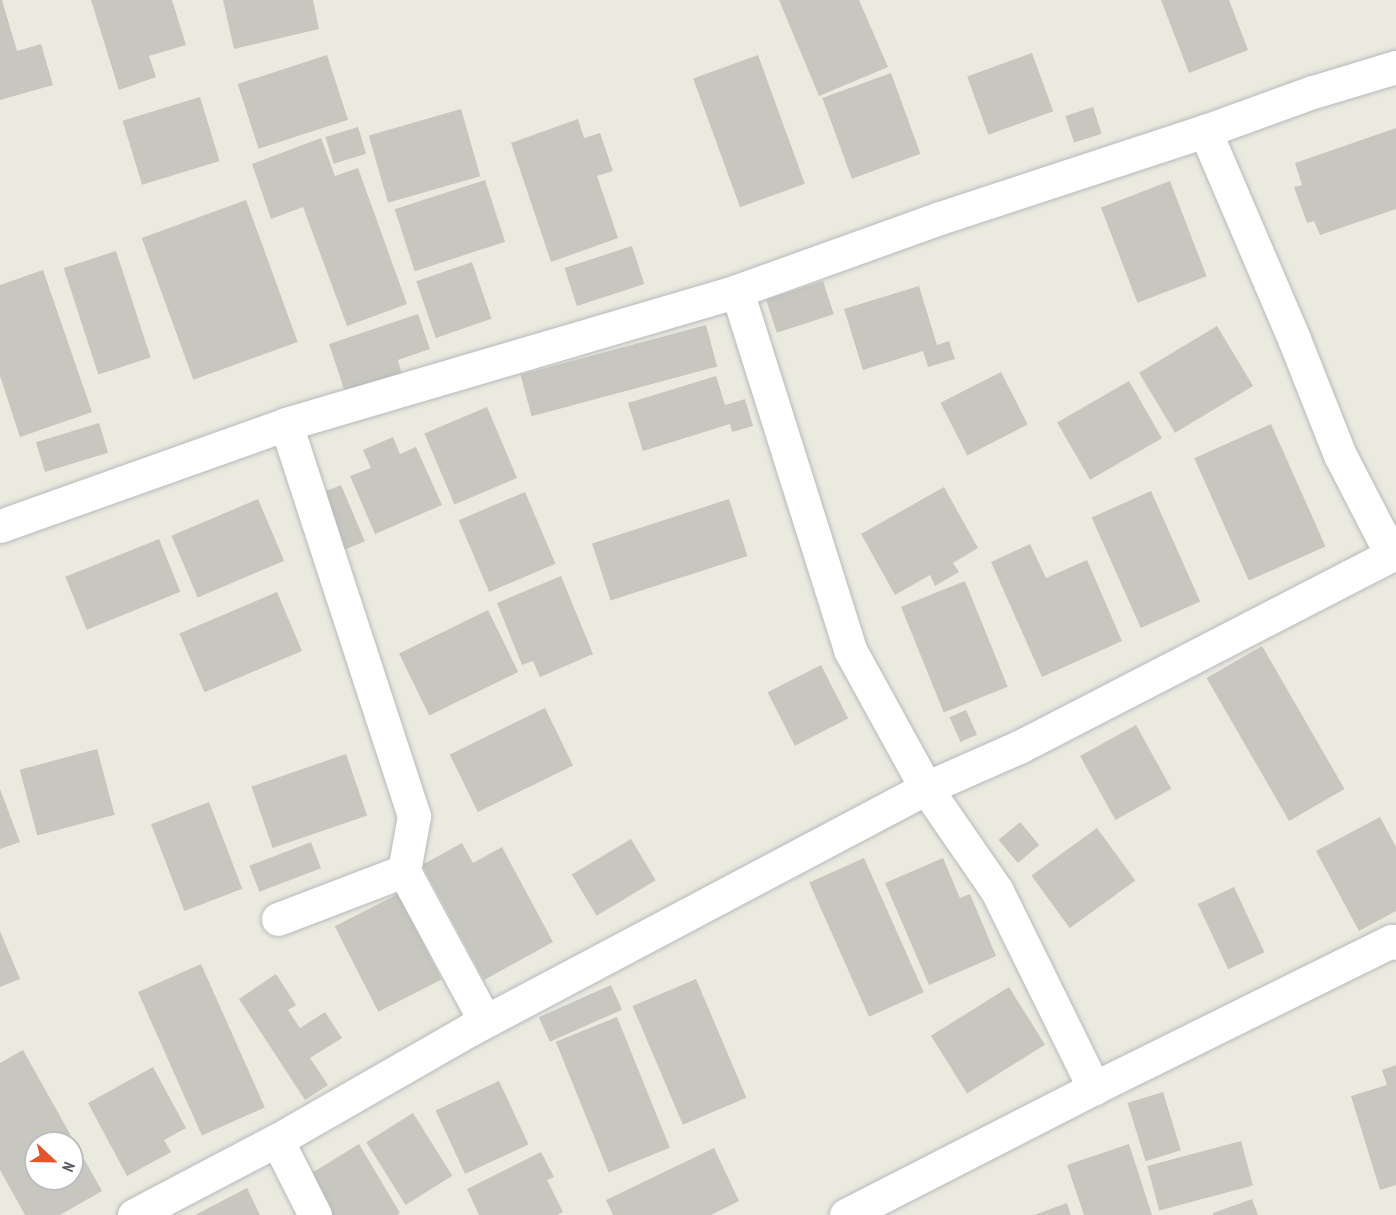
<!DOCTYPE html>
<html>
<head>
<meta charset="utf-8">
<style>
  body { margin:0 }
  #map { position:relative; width:1396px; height:1215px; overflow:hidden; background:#ebeadf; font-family:"PT Sans Narrow",sans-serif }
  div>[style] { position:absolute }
  .building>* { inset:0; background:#c8c7bf; transform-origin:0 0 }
  .roads { filter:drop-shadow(0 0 2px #b7b9be) drop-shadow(0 0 2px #b7b9be) }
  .minor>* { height:33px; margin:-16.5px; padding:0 16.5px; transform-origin:16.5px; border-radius:16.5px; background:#fff }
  span { translate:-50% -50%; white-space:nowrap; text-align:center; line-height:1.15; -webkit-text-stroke:5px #fff; paint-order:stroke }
  .north { position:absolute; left:24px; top:1131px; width:60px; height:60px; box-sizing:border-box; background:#fff; border:2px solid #bcbdbf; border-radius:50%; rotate:112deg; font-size:16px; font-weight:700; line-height:24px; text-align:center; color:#585b60 }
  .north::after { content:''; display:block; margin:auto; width:21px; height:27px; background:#e4552d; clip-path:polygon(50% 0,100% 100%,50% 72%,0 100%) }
</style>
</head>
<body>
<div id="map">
  <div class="building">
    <div style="clip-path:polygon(0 0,2px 0,17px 51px,41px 44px,53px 85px,0 100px)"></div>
    <div style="clip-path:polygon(91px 0,172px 0,186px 45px,149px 56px,156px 77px,119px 90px)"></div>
    <div style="clip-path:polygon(223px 0,313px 0,319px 29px,234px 49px)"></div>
    <div style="clip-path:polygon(779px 0,859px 0,888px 67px,819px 96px)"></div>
    <div style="clip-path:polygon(1161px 0,1229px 0,1248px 50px,1189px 73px)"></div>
    <div style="left:1032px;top:53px;width:62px;height:69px;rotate:70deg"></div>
    <div style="left:327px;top:55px;width:68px;height:94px;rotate:72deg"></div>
    <div style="left:758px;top:55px;width:137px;height:69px;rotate:70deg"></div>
    <div style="left:891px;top:73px;width:86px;height:73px;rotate:70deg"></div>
    <div style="left:200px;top:97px;width:67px;height:81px;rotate:73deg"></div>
    <div style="left:1093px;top:107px;width:28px;height:29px;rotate:72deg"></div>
    <div style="left:461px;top:109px;width:70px;height:96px;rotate:74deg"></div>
    <div style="clip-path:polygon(578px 119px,584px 138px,600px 133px,613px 171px,597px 176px,618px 238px,551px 262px,511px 143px)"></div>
    <div style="left:358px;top:127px;width:28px;height:34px;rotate:73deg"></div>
    <div style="clip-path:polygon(1396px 128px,1396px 209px,1320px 235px,1314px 221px,1307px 223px,1294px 187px,1302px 185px,1295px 163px)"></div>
    <div style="clip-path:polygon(321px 138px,335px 176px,358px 168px,407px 304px,347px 326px,303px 207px,271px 219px,252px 164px)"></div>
    <div style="left:485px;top:180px;width:65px;height:95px;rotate:72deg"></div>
    <div style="left:1170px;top:181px;width:102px;height:74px;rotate:69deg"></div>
    <div style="left:246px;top:200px;width:151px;height:111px;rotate:70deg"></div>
    <div style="left:632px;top:246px;width:40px;height:71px;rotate:72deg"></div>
    <div style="left:116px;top:251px;width:112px;height:55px;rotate:72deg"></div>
    <div style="left:472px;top:262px;width:60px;height:59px;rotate:71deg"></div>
    <div style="clip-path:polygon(43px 270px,92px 412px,20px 437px,0 376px,0 285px)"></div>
    <div style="left:823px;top:281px;width:35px;height:60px;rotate:72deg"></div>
    <div style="clip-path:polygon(919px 286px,937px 345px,949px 341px,955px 359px,928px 367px,923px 351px,863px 370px,844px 309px)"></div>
    <div style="clip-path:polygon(418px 314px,430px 349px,398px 360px,402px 375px,346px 395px,329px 344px)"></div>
    <div style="left:706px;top:325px;width:43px;height:192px;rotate:75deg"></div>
    <div style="left:1217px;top:326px;width:70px;height:91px;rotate:59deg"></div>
    <div style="left:1001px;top:372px;width:59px;height:68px;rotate:63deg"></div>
    <div style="clip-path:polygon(716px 376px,725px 405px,745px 399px,753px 426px,732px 432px,730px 424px,643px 451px,628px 403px)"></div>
    <div style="left:1129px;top:381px;width:66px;height:83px;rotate:60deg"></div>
    <div style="left:487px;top:407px;width:77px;height:68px;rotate:67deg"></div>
    <div style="left:99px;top:423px;width:31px;height:66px;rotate:73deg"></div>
    <div style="left:1271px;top:424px;width:134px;height:84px;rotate:66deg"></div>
    <div style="clip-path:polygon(393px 437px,400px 454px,416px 447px,442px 505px,375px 534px,350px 476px,371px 468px,363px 450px)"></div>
    <div style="left:341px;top:485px;width:61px;height:22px;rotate:67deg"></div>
    <div style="clip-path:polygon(944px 487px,978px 548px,953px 563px,959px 572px,935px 586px,930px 575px,895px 595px,861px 534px)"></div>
    <div style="left:1151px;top:491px;width:121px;height:65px;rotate:66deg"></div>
    <div style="left:525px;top:492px;width:78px;height:72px;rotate:67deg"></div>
    <div style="left:258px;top:499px;width:67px;height:94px;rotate:67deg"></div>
    <div style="left:729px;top:499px;width:60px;height:144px;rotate:72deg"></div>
    <div style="left:159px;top:539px;width:57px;height:101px;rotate:68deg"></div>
    <div style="clip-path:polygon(1030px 544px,1046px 578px,1087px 560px,1122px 641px,1042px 677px,991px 562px)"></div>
    <div style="clip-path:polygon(561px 576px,593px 654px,540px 677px,533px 661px,522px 665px,497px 603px)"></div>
    <div style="left:965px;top:581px;width:114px;height:69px;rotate:68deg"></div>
    <div style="left:277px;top:592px;width:64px;height:106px;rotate:67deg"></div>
    <div style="left:488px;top:610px;width:69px;height:99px;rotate:64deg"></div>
    <div style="left:1262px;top:646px;width:165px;height:64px;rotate:60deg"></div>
    <div style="left:821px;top:665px;width:60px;height:60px;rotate:63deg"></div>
    <div style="left:545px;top:708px;width:64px;height:106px;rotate:64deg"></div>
    <div style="left:966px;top:710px;width:27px;height:18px;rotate:66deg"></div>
    <div style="left:1136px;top:725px;width:73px;height:64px;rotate:61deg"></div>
    <div style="left:97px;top:749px;width:68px;height:80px;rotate:75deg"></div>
    <div style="left:346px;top:754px;width:65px;height:100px;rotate:71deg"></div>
    <div style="clip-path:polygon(0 789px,20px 842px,0 849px)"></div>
    <div style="left:209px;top:802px;width:93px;height:62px;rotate:69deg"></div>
    <div style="clip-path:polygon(1380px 817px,1396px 847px,1396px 911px,1359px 931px,1316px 851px)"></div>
    <div style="left:1020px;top:822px;width:30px;height:28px;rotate:50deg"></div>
    <div style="left:1097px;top:828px;width:65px;height:81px;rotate:54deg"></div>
    <div style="left:631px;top:839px;width:48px;height:69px;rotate:59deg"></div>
    <div style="left:311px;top:842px;width:28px;height:66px;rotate:69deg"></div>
    <div style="clip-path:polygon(462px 843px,473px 863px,502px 847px,553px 942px,484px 980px,422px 865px)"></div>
    <div style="left:864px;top:858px;width:147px;height:60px;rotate:66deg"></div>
    <div style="clip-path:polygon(943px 858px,960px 898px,970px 894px,996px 956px,929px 985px,885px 883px)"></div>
    <div style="left:1234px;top:887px;width:72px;height:40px;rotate:65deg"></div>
    <div style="left:398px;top:894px;width:96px;height:71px;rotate:63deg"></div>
    <div style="clip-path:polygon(0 931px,20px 979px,0 987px)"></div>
    <div style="left:201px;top:964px;width:157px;height:69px;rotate:66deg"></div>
    <div style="clip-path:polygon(276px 974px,296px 1005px,288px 1010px,300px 1028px,325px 1012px,342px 1038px,310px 1058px,328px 1085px,305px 1100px,239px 999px)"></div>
    <div style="left:696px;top:979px;width:129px;height:69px;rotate:67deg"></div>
    <div style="left:611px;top:985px;width:27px;height:79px;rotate:66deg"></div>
    <div style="left:1009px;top:987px;width:68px;height:92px;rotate:58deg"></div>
    <div style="left:617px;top:1017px;width:141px;height:66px;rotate:68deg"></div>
    <div style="clip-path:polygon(evenodd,23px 1050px,102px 1191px,60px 1215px,25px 1215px,0 1170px,0 1063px,23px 1050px,36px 1143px,72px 1143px,72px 1179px,36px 1179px,36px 1143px)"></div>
    <div style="clip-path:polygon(1396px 1065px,1396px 1185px,1380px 1190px,1351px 1096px,1387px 1085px,1382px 1070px)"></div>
    <div style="clip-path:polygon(153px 1067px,186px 1128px,164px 1140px,171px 1152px,127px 1176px,88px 1103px)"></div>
    <div style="left:499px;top:1081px;width:70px;height:70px;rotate:65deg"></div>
    <div style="left:1163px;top:1092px;width:61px;height:37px;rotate:73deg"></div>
    <div style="left:413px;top:1113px;width:74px;height:55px;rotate:58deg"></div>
    <div style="left:1241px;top:1141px;width:46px;height:97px;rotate:75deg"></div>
    <div style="clip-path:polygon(359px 1144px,400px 1213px,397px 1215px,330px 1215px,307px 1176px)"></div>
    <div style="clip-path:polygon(1129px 1144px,1152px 1215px,1084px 1215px,1067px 1165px)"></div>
    <div style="clip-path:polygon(714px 1148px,739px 1201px,711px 1215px,613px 1215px,606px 1200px)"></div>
    <div style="clip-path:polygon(541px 1152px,554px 1177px,547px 1180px,563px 1212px,557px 1215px,479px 1215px,467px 1189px)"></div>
    <div style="clip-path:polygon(247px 1188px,260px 1215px,195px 1215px)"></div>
    <div style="clip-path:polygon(1252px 1199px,1258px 1215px,1213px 1215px,1213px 1213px)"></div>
    <div style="clip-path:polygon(1067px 1203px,1071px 1215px,1034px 1215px)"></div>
  </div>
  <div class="roads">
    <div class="minor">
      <div style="left:1205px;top:131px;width:226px;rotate:66.8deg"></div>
      <div style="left:1294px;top:339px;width:125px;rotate:68.4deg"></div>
      <div style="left:1340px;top:455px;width:111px;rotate:62.7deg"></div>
      <div style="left:737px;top:291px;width:376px;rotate:72.5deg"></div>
      <div style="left:850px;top:650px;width:158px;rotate:61.2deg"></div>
      <div style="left:926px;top:788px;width:125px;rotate:55.4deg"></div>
      <div style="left:997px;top:891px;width:220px;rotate:63.8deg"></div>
      <div style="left:0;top:526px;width:304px;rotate:-19.6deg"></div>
      <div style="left:286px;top:424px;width:470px;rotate:-16.4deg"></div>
      <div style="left:737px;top:291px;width:216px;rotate:-19.8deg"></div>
      <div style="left:940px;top:218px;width:279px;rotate:-18.2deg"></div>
      <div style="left:1205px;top:131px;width:115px;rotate:-19.9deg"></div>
      <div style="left:1313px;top:92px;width:87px;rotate:-16.8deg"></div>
      <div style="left:278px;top:919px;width:135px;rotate:-20.9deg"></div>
      <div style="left:469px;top:1030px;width:517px;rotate:-27.9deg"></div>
      <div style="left:926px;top:788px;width:102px;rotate:-23.8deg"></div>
      <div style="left:1019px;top:747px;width:424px;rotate:-27.3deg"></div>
      <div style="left:277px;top:1140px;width:84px;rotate:63.1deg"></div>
      <div style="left:134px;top:1215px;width:161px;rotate:-27.7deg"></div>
      <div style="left:277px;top:1140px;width:240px;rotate:-29.8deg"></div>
      <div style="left:485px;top:1021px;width:170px;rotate:-118.4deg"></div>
      <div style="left:404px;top:871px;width:56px;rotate:-79.7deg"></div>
      <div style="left:414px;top:816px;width:412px;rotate:-108.1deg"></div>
      <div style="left:846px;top:1215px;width:279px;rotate:-27.1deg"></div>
      <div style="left:1094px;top:1088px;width:332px;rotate:-26.3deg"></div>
      <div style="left:1392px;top:941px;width:4px;rotate:27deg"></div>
    </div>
  </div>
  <div class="north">N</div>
</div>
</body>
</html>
